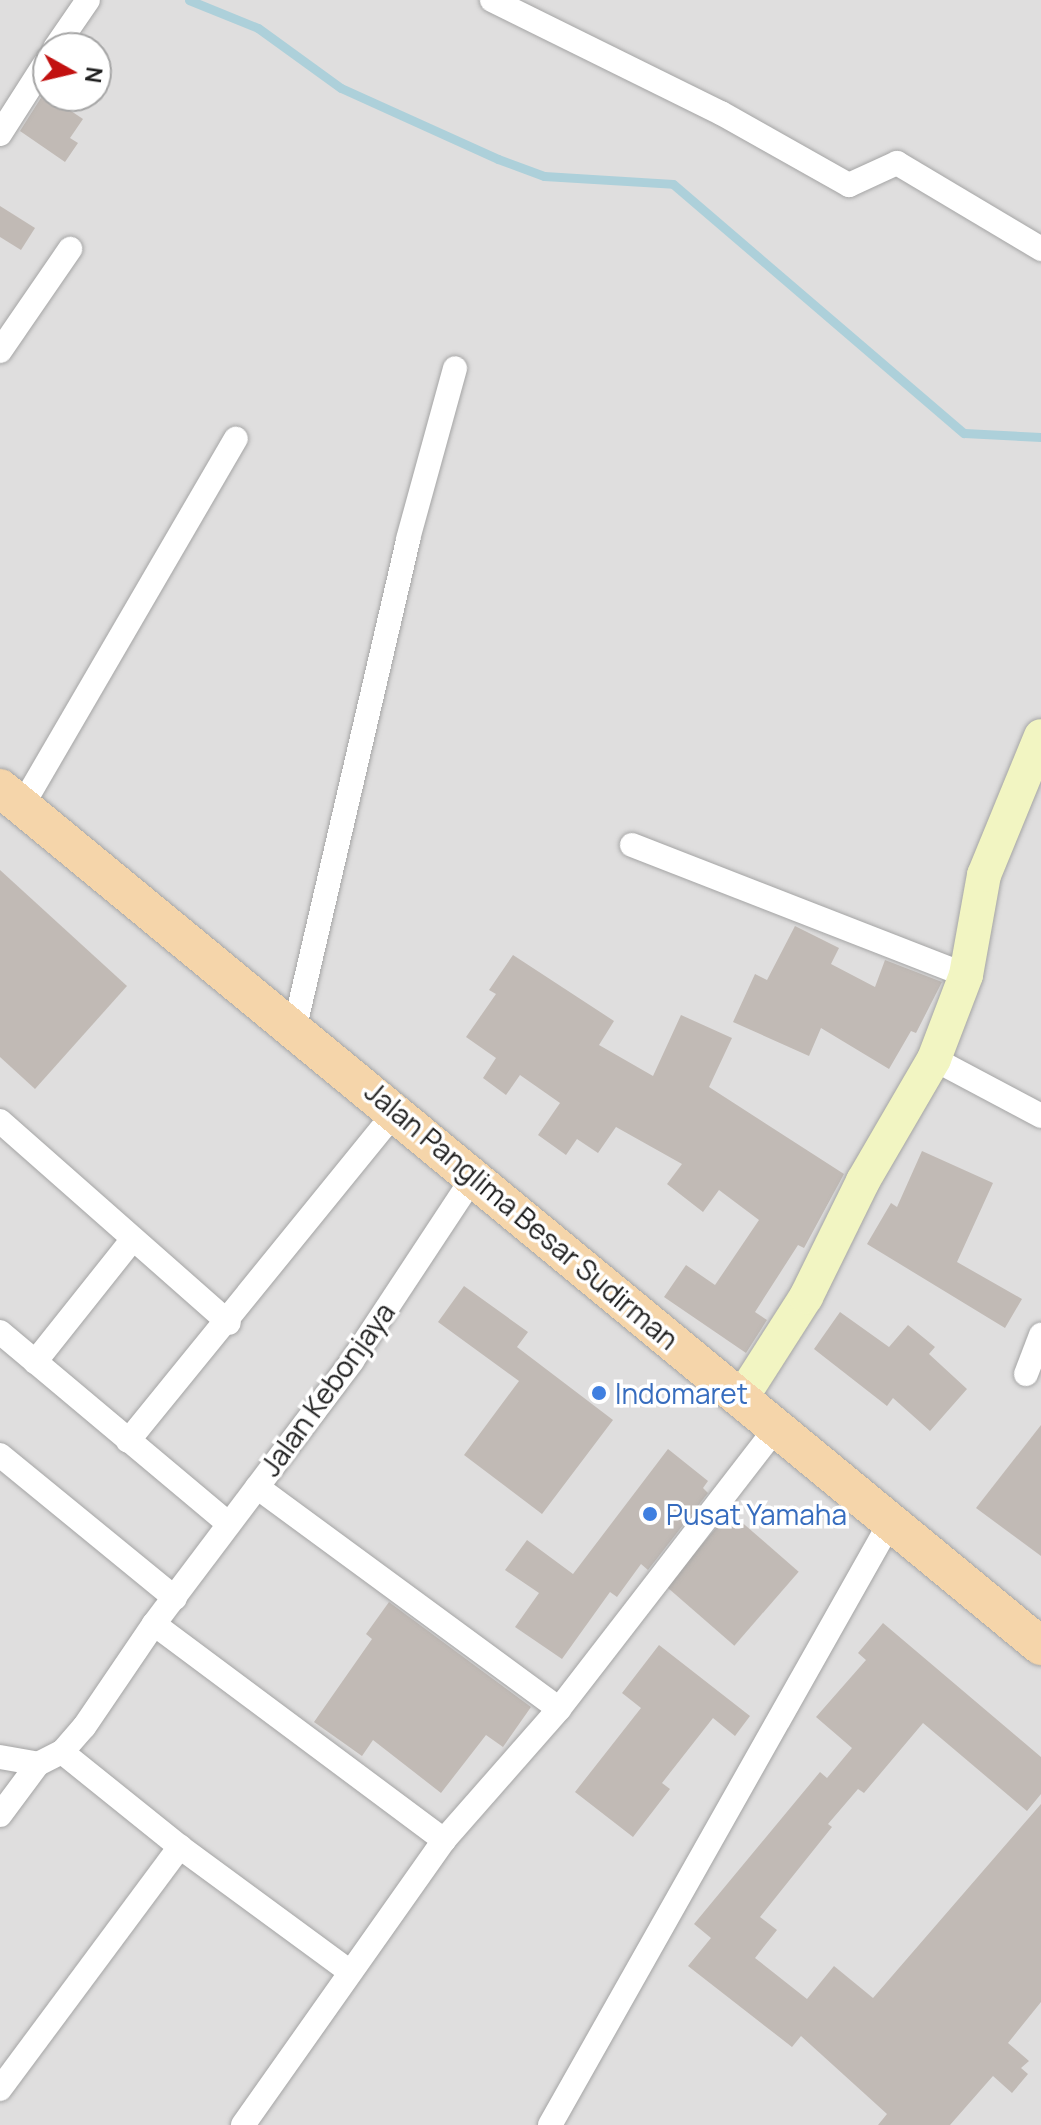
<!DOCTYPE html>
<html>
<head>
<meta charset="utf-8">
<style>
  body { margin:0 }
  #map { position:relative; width:1041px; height:2125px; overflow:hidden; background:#f1eee9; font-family:Manrope,sans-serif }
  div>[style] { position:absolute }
  .residential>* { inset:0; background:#dfdede }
  .stream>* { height:9px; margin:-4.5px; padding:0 4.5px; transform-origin:4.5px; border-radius:4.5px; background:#add0da }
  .building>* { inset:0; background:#c1bab5; transform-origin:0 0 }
  .roads { filter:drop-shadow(0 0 2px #a5a5a5) drop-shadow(0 0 2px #a5a5a5) }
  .street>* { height:24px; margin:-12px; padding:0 12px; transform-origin:12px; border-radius:12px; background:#fff }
  .secondary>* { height:34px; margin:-17px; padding:0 17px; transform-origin:17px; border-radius:17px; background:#f2f5c2 }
  .primary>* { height:38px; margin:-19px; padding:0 19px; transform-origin:19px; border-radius:19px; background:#f5d5aa }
  .dots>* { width:22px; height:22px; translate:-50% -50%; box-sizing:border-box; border:4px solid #fff; border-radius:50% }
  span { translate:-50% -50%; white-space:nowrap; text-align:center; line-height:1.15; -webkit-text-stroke:7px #fff; paint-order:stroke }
  .street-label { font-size:28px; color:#212121 }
  .shop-label { font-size:28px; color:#366cbe }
  .left { translate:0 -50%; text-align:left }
  .north { position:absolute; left:32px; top:32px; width:80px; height:80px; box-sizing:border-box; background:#fff; border:2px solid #a6a6a6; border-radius:50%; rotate:98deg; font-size:22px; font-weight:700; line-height:32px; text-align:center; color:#212121 }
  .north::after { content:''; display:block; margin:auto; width:28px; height:36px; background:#c21110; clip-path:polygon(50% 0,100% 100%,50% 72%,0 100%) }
</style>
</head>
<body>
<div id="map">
  <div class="residential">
    <div style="clip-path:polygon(evenodd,0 0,1041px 0,1041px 2125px,0 2125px,0 0,48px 48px,96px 48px,96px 96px,48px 96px,48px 48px)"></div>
  </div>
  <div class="stream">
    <div style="left:189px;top:0;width:74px;rotate:22.1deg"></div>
    <div style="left:258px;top:28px;width:102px;rotate:35.9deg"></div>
    <div style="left:341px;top:88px;width:172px;rotate:24.3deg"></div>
    <div style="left:498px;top:159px;width:49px;rotate:20.3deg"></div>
    <div style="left:544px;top:176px;width:129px;rotate:3.5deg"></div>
    <div style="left:673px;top:184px;width:383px;rotate:40.6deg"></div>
    <div style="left:964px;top:433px;width:77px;rotate:3deg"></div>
  </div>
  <div class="building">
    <div style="clip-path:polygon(44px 93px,83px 119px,70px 138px,78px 143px,65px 162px,20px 131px)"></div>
    <div style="clip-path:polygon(0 206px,35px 228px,21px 250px,0 237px)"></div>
    <div style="clip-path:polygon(0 870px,127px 986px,35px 1089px,0 1057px)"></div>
    <div style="clip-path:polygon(795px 926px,839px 948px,831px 964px,875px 987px,885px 960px,942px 982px,916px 1033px,911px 1031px,889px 1069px,821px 1028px,809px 1056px,733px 1022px,755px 974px,767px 980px)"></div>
    <div style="clip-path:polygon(513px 955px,614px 1021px,599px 1045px,653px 1076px,681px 1015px,732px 1038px,709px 1087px,844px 1174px,804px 1248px,798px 1245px,755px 1312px,767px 1320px,746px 1353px,664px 1297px,686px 1265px,715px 1285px,759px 1220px,719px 1190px,703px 1212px,667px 1184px,682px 1164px,616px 1127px,598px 1153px,577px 1139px,566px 1155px,538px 1135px,560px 1103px,520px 1075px,506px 1095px,483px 1078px,496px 1058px,466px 1037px,496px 994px,489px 990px)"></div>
    <div style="clip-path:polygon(922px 1151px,993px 1183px,957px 1262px,1022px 1299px,1005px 1328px,867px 1244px,891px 1203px,897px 1207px)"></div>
    <div style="clip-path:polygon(464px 1286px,528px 1332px,517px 1347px,613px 1420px,542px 1514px,464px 1455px,519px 1381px,438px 1322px)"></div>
    <div style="clip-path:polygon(840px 1312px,889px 1347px,908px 1325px,935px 1347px,929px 1354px,967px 1389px,930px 1431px,893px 1398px,887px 1406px,814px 1349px)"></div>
    <div style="clip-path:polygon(1041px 1425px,1041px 1556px,976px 1508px)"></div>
    <div style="clip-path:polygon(668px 1449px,708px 1481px,703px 1488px,708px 1493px,648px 1570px,641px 1564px,617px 1597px,610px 1592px,562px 1659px,515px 1627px,539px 1593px,505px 1570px,527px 1540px,573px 1574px)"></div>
    <div style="left:730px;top:1512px;width:91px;height:98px;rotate:41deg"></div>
    <div style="clip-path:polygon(389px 1602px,531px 1707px,503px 1747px,486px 1735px,441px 1793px,373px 1740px,362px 1756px,314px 1722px,372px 1639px,366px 1634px)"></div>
    <div style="clip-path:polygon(883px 1623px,1041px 1757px,1041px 1794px,1027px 1811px,923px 1723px,864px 1793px,858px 1789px,828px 1824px,832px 1827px,760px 1917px,777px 1930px,755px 1958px,807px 1999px,834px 1966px,873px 1998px,1041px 1804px,1041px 2002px,1008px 2043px,1029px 2061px,1021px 2068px,1028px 2074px,1012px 2093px,993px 2076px,950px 2125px,878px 2125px,887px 2114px,801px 2036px,792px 2047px,688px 1966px,711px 1938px,694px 1924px,820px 1772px,827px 1778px,852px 1748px,816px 1717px,866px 1660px,858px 1653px)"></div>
    <div style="clip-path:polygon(659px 1645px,750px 1716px,735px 1736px,713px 1718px,662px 1783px,670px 1789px,633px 1837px,575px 1792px,641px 1708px,622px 1693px)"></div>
  </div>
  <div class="roads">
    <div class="street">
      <div style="left:492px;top:0;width:255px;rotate:26.3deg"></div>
      <div style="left:721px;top:113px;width:147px;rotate:29.4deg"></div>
      <div style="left:849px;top:185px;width:53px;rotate:-24.6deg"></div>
      <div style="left:897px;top:163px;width:168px;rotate:30.8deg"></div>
      <div style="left:55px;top:48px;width:58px;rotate:-55.5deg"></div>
      <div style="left:0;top:134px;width:89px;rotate:-57.4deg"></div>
      <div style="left:0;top:351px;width:124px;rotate:-55.5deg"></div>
      <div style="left:22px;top:806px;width:425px;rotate:-59.8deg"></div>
      <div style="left:632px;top:845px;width:358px;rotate:21.3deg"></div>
      <div style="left:295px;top:1026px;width:500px;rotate:-76.9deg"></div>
      <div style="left:408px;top:539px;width:177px;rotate:-74.6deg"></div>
      <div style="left:934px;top:1059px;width:121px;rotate:28deg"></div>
      <div style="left:0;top:1121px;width:305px;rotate:41.4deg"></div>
      <div style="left:0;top:1332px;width:297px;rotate:40deg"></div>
      <div style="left:35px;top:1362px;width:157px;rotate:-51.5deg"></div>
      <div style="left:1026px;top:1374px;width:42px;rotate:-69deg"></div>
      <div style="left:128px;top:1441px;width:425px;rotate:-50.9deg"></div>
      <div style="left:0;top:1455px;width:226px;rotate:39.3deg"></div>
      <div style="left:257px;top:1487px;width:375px;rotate:36.3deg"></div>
      <div style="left:154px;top:1624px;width:362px;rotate:36.7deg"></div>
      <div style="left:62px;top:1752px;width:151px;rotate:38.8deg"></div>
      <div style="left:180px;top:1847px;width:211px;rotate:36.3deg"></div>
      <div style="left:0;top:1757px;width:39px;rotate:10deg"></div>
      <div style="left:38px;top:1764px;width:27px;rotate:-27deg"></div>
      <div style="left:62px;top:1752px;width:33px;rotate:-49deg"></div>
      <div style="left:84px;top:1727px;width:125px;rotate:-55.8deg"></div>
      <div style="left:154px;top:1624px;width:329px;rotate:-53deg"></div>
      <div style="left:352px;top:1361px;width:222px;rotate:-56.6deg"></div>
      <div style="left:0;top:1815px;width:64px;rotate:-53.3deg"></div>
      <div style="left:0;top:2089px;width:302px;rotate:-53.4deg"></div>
      <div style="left:243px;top:2125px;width:349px;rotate:-54.8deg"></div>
      <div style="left:444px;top:1840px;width:174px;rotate:-48.7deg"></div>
      <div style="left:559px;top:1709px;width:353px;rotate:-52.3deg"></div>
      <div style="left:550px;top:2125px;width:694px;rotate:-60.55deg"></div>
    </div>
    <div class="secondary">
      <div style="left:742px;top:1397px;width:119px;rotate:-57.4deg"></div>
      <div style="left:806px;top:1297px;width:129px;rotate:-63.8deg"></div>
      <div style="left:863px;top:1181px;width:141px;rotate:-59.8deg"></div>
      <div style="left:934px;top:1059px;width:90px;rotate:-69.1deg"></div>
      <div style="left:966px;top:975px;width:102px;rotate:-79.8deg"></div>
      <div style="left:984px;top:875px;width:150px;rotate:-67.7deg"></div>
    </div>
    <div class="primary">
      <div style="left:0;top:788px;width:1349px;rotate:39.5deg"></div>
    </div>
  </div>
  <div class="dots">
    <div style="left:599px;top:1393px;background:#3f7fe0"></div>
    <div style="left:650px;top:1514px;background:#3f7fe0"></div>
  </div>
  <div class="street-label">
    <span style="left:522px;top:1215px;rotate:40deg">Jalan Panglima Besar Sudirman</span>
    <span style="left:327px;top:1389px;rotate:-54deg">Jalan Kebonjaya</span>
  </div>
  <div class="shop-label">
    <span class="left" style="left:615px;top:1393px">Indomaret</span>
    <span class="left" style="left:666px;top:1514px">Pusat Yamaha</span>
  </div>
  <div class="north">N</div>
</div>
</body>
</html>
